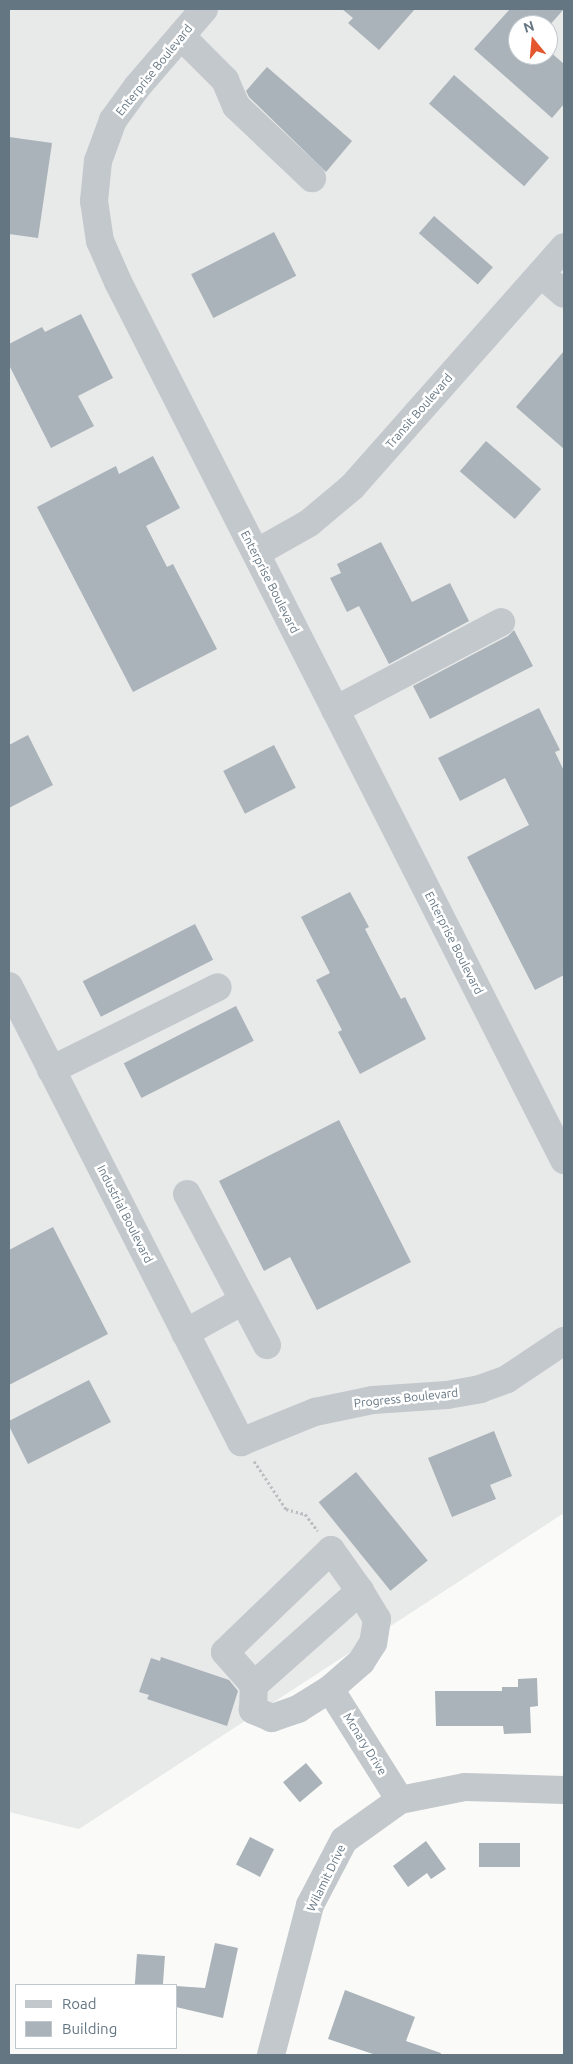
<!DOCTYPE html>
<html>
<head>
<meta charset="utf-8">
<style>
  body { margin:0 }
  #map { position:relative; width:573px; height:2064px; overflow:hidden; background:#fafaf8; font-family:Ubuntu,sans-serif }
  div>[style] { position:absolute }
  .built>* { inset:0; background:#e8e9e9 }
  .building>* { inset:0; background:#aab3b9; transform-origin:0 0 }
  .path>* { height:3px; margin-top:-1.5px; transform-origin:0; background:repeating-linear-gradient(90deg,#bbbfc2 0 2.5px,transparent 0 5px) }
  .minor>* { height:28px; margin:-14px; padding:0 14px; transform-origin:14px; border-radius:14px; background:#c3c8cc }
  span { translate:-50% -50%; white-space:nowrap; text-align:center; line-height:1.15; -webkit-text-stroke:5px #fff; paint-order:stroke }
  .street-label { font-size:12px; color:#657683 }
  .frame { position:absolute; inset:0; border:10px solid #657683; pointer-events:none }
  .legend { position:absolute; left:15px; top:1984px; width:162px; height:65px; box-sizing:border-box; background:#fff; border:1px solid #c1c8cd; margin:0; padding:6px 9px; list-style:none; font-size:15px; color:#657683 }
  .legend li { display:flex; align-items:center; gap:10px; height:25px }
  .legend b { width:25px; border:1px solid #c1c8cd }
  .north { position:absolute; left:508px; top:15px; width:50px; height:50px; box-sizing:border-box; background:#fff; border:1px solid #c1c8cd; border-radius:50%; rotate:343deg; font-size:14px; font-weight:700; line-height:20px; text-align:center; color:#657683 }
  .north::after { content:''; display:block; margin:auto; width:18px; height:22px; background:#e4572e; clip-path:polygon(50% 0,100% 100%,50% 72%,0 100%) }
</style>
</head>
<body>
<div id="map">
  <div class="built">
    <div style="clip-path:polygon(evenodd,9px 9px,564px 9px,564px 1513px,79px 1829px,9px 1812px,9px 9px,518px 25px,548px 25px,548px 55px,518px 55px,518px 25px)"></div>
  </div>
  <div class="building">
    <div style="clip-path:polygon(342px 9px,415px 9px,379px 50px,348px 23px,353px 18px)"></div>
    <div style="clip-path:polygon(510px 9px,564px 9px,548px 27px,548px 25px,518px 25px,518px 55px,548px 55px,548px 50px,564px 64px,564px 104px,552px 118px,474px 49px)"></div>
    <div style="clip-path:polygon(267px 67px,352px 141px,326px 172px,249px 97px,246px 91px)"></div>
    <div style="left:454px;top:75px;width:126px;height:38px;rotate:41deg"></div>
    <div style="clip-path:polygon(9px 137px,52px 143px,38px 238px,9px 234px)"></div>
    <div style="left:434px;top:216px;width:78px;height:23px;rotate:41deg"></div>
    <div style="left:274px;top:232px;width:49px;height:93px;rotate:63deg"></div>
    <div style="clip-path:polygon(81px 314px,113px 378px,78px 396px,94px 426px,51px 448px,9px 365px,9px 344px,42px 327px,45px 332px)"></div>
    <div style="clip-path:polygon(564px 351px,564px 449px,516px 407px)"></div>
    <div style="left:486px;top:441px;width:73px;height:40px;rotate:41deg"></div>
    <div style="clip-path:polygon(153px 456px,180px 508px,146px 526px,167px 567px,173px 564px,217px 649px,133px 692px,37px 507px,116px 466px,119px 474px)"></div>
    <div style="clip-path:polygon(381px 542px,412px 602px,450px 583px,469px 621px,389px 664px,359px 606px,347px 612px,330px 578px,341px 573px,337px 564px)"></div>
    <div style="clip-path:polygon(514px 630px,533px 666px,430px 719px,413px 686px,508px 636px)"></div>
    <div style="clip-path:polygon(539px 708px,560px 750px,555px 752px,564px 771px,564px 975px,535px 990px,467px 857px,529px 825px,505px 778px,460px 801px,438px 758px)"></div>
    <div style="clip-path:polygon(28px 735px,53px 785px,9px 808px,9px 745px)"></div>
    <div style="left:274px;top:745px;width:48px;height:57px;rotate:63deg"></div>
    <div style="clip-path:polygon(350px 892px,369px 927px,365px 929px,401px 999px,405px 997px,426px 1039px,360px 1074px,338px 1032px,342px 1030px,316px 980px,330px 973px,301px 917px)"></div>
    <div style="left:195px;top:924px;width:40px;height:126px;rotate:63deg"></div>
    <div style="left:236px;top:1006px;width:39px;height:126px;rotate:63deg"></div>
    <div style="clip-path:polygon(339px 1120px,411px 1262px,317px 1310px,290px 1257px,264px 1271px,219px 1181px)"></div>
    <div style="clip-path:polygon(53px 1227px,108px 1334px,9px 1385px,9px 1250px)"></div>
    <div style="clip-path:polygon(89px 1380px,111px 1422px,28px 1464px,9px 1426px,9px 1421px)"></div>
    <div style="clip-path:polygon(494px 1431px,512px 1476px,490px 1485px,496px 1499px,452px 1517px,428px 1458px)"></div>
    <div style="left:356px;top:1472px;width:114px;height:48px;rotate:51deg"></div>
    <div style="clip-path:polygon(161px 1657px,229px 1680px,238px 1691px,227px 1726px,147px 1699px,149px 1695px,139px 1692px,151px 1658px,160px 1661px)"></div>
    <div style="clip-path:polygon(537px 1678px,538px 1706px,530px 1707px,531px 1733px,504px 1734px,503px 1726px,436px 1726px,435px 1691px,502px 1691px,502px 1687px,518px 1687px,518px 1679px)"></div>
    <div style="left:306px;top:1763px;width:26px;height:30px;rotate:50deg"></div>
    <div style="left:250px;top:1837px;width:27px;height:31px;rotate:27deg"></div>
    <div style="clip-path:polygon(426px 1841px,446px 1869px,431px 1879px,427px 1873px,408px 1887px,393px 1866px)"></div>
    <div style="left:479px;top:1843px;width:41px;height:24px"></div>
    <div style="clip-path:polygon(215px 1943px,238px 1948px,223px 2018px,176px 2007px,176px 1986px,205px 1988px)"></div>
    <div style="left:137px;top:1954px;width:28px;height:31px;rotate:4deg"></div>
    <div style="clip-path:polygon(345px 1990px,415px 2017px,406px 2041px,441px 2053px,440px 2055px,376px 2055px,328px 2039px)"></div>
  </div>
  <div class="path">
    <div style="left:254px;top:1461px;width:58px;rotate:56.3deg"></div>
    <div style="left:286px;top:1509px;width:20px;rotate:15deg"></div>
    <div style="left:305px;top:1514px;width:21px;rotate:53deg"></div>
  </div>
  <div class="minor">
    <div style="left:204px;top:9px;width:103px;rotate:130.7deg"></div>
    <div style="left:137px;top:87px;width:41px;rotate:126deg"></div>
    <div style="left:113px;top:120px;width:44px;rotate:110.1deg"></div>
    <div style="left:98px;top:161px;width:40px;rotate:95.7deg"></div>
    <div style="left:94px;top:201px;width:40px;rotate:81.5deg"></div>
    <div style="left:100px;top:241px;width:45px;rotate:66.3deg"></div>
    <div style="left:118px;top:282px;width:985px;rotate:63.07deg"></div>
    <div style="left:181px;top:36px;width:62px;rotate:45deg"></div>
    <div style="left:225px;top:80px;width:28px;rotate:67deg"></div>
    <div style="left:236px;top:106px;width:105px;rotate:43.5deg"></div>
    <div style="left:541px;top:274px;width:30px;rotate:41deg"></div>
    <div style="left:256px;top:553px;width:61px;rotate:-29.5deg"></div>
    <div style="left:309px;top:523px;width:56px;rotate:-39.9deg"></div>
    <div style="left:352px;top:487px;width:320px;rotate:-48.5deg"></div>
    <div style="left:335px;top:710px;width:188px;rotate:-27.9deg"></div>
    <div style="left:9px;top:986px;width:512px;rotate:63.03deg"></div>
    <div style="left:241px;top:1442px;width:80px;rotate:-22.1deg"></div>
    <div style="left:315px;top:1412px;width:59px;rotate:-11.7deg"></div>
    <div style="left:373px;top:1400px;width:74px;rotate:-3.9deg"></div>
    <div style="left:447px;top:1395px;width:34px;rotate:-10deg"></div>
    <div style="left:480px;top:1389px;width:29px;rotate:-20deg"></div>
    <div style="left:507px;top:1379px;width:69px;rotate:-33.7deg"></div>
    <div style="left:51px;top:1070px;width:186px;rotate:-26.4deg"></div>
    <div style="left:187px;top:1194px;width:171px;rotate:62.1deg"></div>
    <div style="left:185px;top:1333px;width:66px;rotate:-28.9deg"></div>
    <div style="left:254px;top:1685px;width:44px;rotate:-131.3deg"></div>
    <div style="left:225px;top:1652px;width:147px;rotate:-43.9deg"></div>
    <div style="left:331px;top:1550px;width:50px;rotate:54.7deg"></div>
    <div style="left:360px;top:1591px;width:33px;rotate:59deg"></div>
    <div style="left:377px;top:1619px;width:24px;rotate:99deg"></div>
    <div style="left:373px;top:1643px;width:22px;rotate:122deg"></div>
    <div style="left:361px;top:1662px;width:41px;rotate:138.9deg"></div>
    <div style="left:330px;top:1689px;width:38px;rotate:148deg"></div>
    <div style="left:298px;top:1709px;width:28px;rotate:161deg"></div>
    <div style="left:272px;top:1718px;width:21px;rotate:-157deg"></div>
    <div style="left:253px;top:1710px;width:25px;rotate:-88deg"></div>
    <div style="left:254px;top:1685px;width:142px;rotate:-41.6deg"></div>
    <div style="left:330px;top:1689px;width:131px;rotate:57.8deg"></div>
    <div style="left:271px;top:2055px;width:155px;rotate:-75.4deg"></div>
    <div style="left:310px;top:1905px;width:73px;rotate:-62.4deg"></div>
    <div style="left:344px;top:1840px;width:69px;rotate:-35.5deg"></div>
    <div style="left:400px;top:1800px;width:66px;rotate:-11.3deg"></div>
    <div style="left:465px;top:1787px;width:99px;rotate:1.7deg"></div>
  </div>
  <div class="street-label">
    <span style="left:154px;top:70px;rotate:-51deg">Enterprise Boulevard</span>
    <span style="left:419px;top:411px;rotate:-49deg">Transit Boulevard</span>
    <span style="left:270px;top:582px;rotate:63deg">Enterprise Boulevard</span>
    <span style="left:454px;top:943px;rotate:63deg">Enterprise Boulevard</span>
    <span style="left:125px;top:1214px;rotate:63deg">Industrial Boulevard</span>
    <span style="left:406px;top:1398px;rotate:-6deg">Progress Boulevard</span>
    <span style="left:365px;top:1744px;rotate:58deg">Mcnary Drive</span>
    <span style="left:326px;top:1878px;rotate:-64deg">Wilamit Drive</span>
  </div>
  <div class="frame"></div>
  <ul class="legend">
  <li><b style="height:6px;background:#c3c8cc"></b>Road</li>
  <li><b style="height:14px;background:#aab3b9"></b>Building</li>
  </ul>
  <div class="north">N</div>
</div>
</body>
</html>
